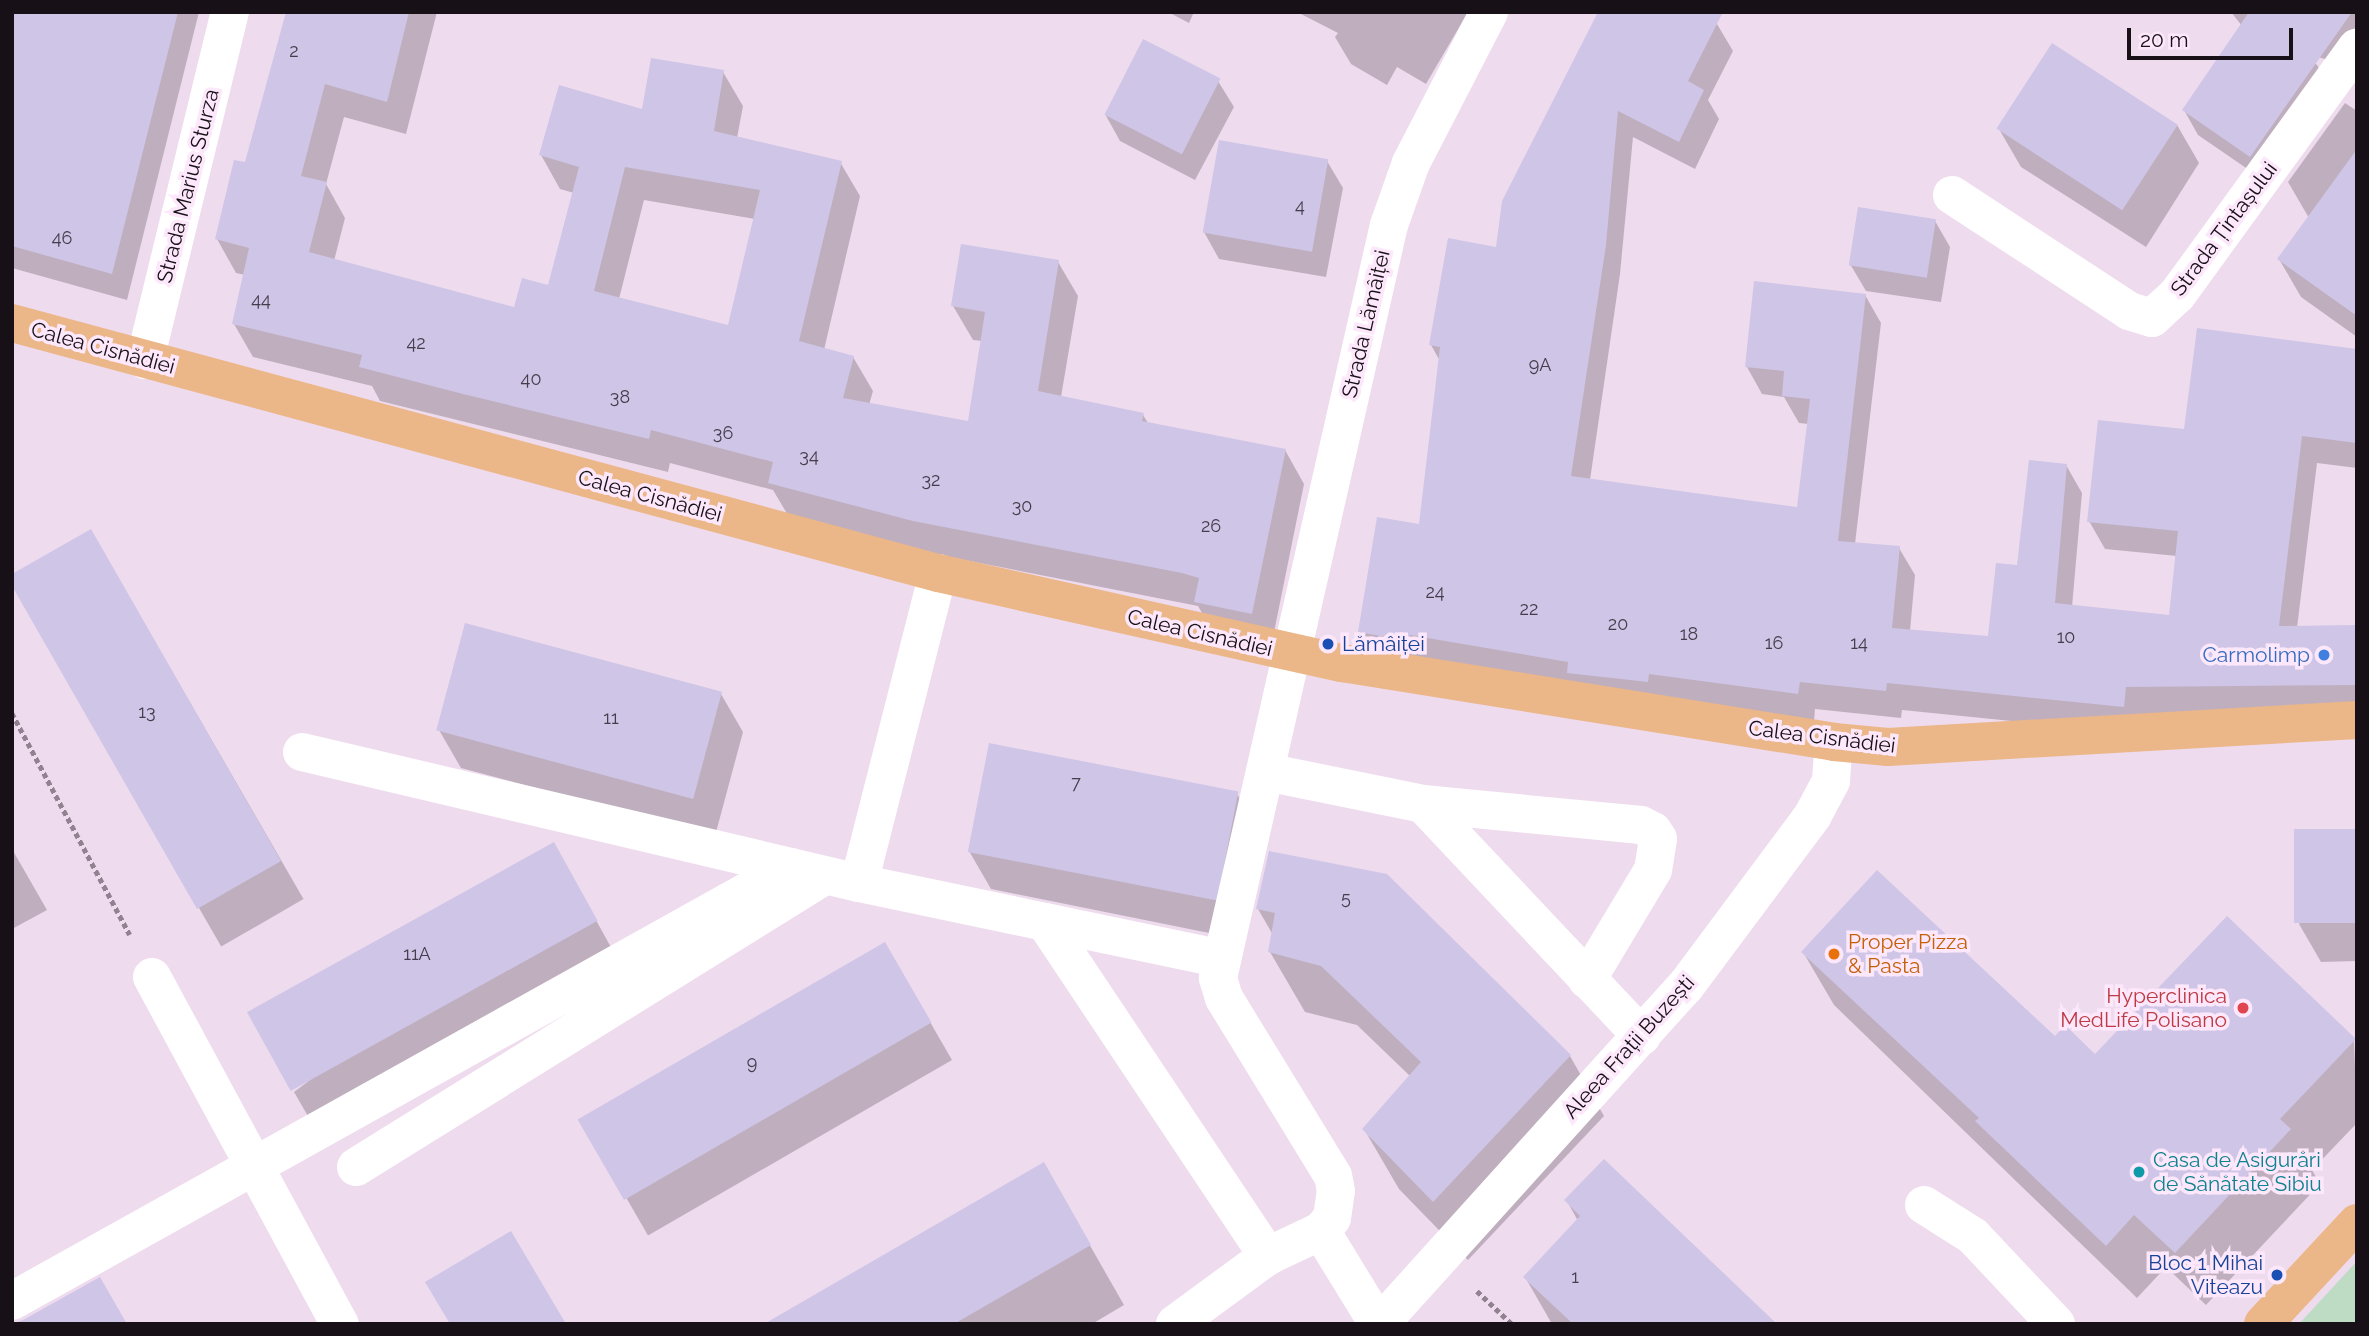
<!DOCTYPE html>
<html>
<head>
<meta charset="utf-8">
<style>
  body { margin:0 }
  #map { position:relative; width:2369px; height:1336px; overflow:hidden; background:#efdbee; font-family:Raleway,sans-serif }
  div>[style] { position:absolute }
  .green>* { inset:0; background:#bddcc3 }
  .shadow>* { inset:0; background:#0003; transform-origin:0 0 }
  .building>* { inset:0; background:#cec5e7; transform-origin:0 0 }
  .path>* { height:4.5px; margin-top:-2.25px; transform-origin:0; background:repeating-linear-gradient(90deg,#918290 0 5px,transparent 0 8.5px) }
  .minor>* { height:38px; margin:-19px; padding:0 19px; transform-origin:19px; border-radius:19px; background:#fff }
  .major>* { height:38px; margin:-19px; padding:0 19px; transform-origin:19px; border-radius:19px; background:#ebb688 }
  .dots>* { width:19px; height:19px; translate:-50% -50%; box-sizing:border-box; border:4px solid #fde8fb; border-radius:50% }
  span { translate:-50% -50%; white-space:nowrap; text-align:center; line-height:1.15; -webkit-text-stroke:7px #fde8fb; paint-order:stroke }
  .number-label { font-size:18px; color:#453d4b }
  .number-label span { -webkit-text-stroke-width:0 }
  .street-label { font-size:21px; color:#171017 }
  .transit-label { font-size:21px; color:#164399 }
  .left { translate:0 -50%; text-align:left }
  .right { translate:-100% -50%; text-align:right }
  .shop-label { font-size:21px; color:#366cbe }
  .food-label { font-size:21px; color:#c56008 }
  .health-label { font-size:21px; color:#be3a42 }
  .culture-label { font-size:21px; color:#0d838f }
  .frame { position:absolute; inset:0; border:14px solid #171017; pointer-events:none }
  .scale { position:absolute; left:2127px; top:28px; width:166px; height:32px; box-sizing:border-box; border:4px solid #171017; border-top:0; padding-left:9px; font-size:21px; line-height:24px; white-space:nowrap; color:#171017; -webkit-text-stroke:5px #fde8fb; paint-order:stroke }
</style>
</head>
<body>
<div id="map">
  <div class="green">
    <div style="clip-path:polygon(2357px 1261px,2357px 1324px,2299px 1324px)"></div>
  </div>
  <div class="shadow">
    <div style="clip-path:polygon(12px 12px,199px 12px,127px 300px,12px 268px)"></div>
    <div style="clip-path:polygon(evenodd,288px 12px,437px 12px,406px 134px,344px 117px,326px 184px,345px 218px,334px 261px,516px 309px,549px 287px,574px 193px,560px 189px,541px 155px,723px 72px,743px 106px,737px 138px,840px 162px,860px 196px,824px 350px,853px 357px,873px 391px,869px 405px,969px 423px,982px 341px,973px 340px,953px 306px,1058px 262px,1078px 296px,1061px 397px,1143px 415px,1148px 423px,1285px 450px,1304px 484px,1271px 647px,1215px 636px,1198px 606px,934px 554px,789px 517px,773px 490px,670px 463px,668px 472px,380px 401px,372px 386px,253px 357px,234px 324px,245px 275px,236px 273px,217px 239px,246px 164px,288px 12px,644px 200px,755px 219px,729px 327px,619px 299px,644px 200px)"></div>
    <div style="clip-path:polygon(1168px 12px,1194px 12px,1189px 23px)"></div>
    <div style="clip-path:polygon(1297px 12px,1468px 12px,1426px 84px,1397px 67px,1387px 85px,1351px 64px,1335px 37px,1338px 33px)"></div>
    <div style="clip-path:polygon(2231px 12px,2357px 12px,2357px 51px,2347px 66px,2299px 51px,2317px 65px,2331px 89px,2265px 181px,2198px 135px,2184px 110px,2242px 26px)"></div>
    <div style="clip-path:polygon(1717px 24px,1733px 51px,1708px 100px,1719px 119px,1695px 169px,1633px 137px,1620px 274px,1590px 480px,1799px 509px,1809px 424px,1799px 423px,1784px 397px,1762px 394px,1747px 367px,1865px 295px,1881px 323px,1855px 544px,1899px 548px,1915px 575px,1910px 631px,1990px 638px,2066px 465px,2082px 493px,2072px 607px,2170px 617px,2177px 556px,2105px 549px,2089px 521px,2185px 431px,2357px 351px,2357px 468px,2317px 463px,2297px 628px,2357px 626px,2357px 712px,2139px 734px,1902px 710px,1901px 718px,1815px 709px,1814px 721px,1375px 660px,1360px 632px,1421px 526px,1440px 361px,1431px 345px,1497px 249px,1504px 202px)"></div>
    <div style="clip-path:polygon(1218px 81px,1234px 107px,1195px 180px,1120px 141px,1105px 114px)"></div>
    <div style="clip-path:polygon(2345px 103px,2357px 111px,2357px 337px,2301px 297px,2279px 259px,2309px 218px,2288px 182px)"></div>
    <div style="clip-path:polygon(2177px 125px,2199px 163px,2146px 247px,2021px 167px,1999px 129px)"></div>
    <div style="clip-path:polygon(1327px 161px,1343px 188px,1326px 277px,1219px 259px,1204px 232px)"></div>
    <div style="clip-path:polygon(1935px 221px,1950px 247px,1941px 302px,1866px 291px,1850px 264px)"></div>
    <div style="left:91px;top:531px;width:425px;height:95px;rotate:60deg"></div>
    <div style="clip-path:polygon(721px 694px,743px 732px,715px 836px,461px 768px,439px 730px)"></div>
    <div style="clip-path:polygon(1237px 794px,1259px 832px,1234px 938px,991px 889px,969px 851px)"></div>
    <div style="clip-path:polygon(2357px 831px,2357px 961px,2321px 962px,2299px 924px)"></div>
    <div style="clip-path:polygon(12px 849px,47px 910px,12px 929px)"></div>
    <div style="clip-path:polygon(1271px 853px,1570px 1056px,1604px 1116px,1468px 1260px,1399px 1189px,1364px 1129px,1411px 1077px,1357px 1025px,1305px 1012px,1270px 952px,1273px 935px,1258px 909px)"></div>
    <div style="clip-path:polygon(575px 882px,618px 960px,316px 1130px,294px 1092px)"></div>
    <div style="left:885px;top:944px;width:134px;height:351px;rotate:60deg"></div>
    <div style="clip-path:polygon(1803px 952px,2095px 1057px,2354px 1040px,2357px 1123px,2312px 1170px,2320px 1184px,2206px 1305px,2166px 1267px,2137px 1298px,1834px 1005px)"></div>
    <div style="clip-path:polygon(1044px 1165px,1124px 1305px,1092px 1324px,767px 1324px)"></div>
    <div style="clip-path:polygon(1567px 1201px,1775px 1324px,1552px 1324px,1525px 1277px,1578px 1221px)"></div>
  </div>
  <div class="building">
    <div style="clip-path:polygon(12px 12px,178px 12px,112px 274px,12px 246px)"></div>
    <div style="clip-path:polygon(evenodd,286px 12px,409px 12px,387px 102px,325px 84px,301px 176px,327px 182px,309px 252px,514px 307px,522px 278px,548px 285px,579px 167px,539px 155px,559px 85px,642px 109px,651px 58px,724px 70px,714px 131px,842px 161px,799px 341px,854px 356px,843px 398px,968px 421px,985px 312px,951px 306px,961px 244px,1059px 260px,1038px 391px,1144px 413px,1142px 421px,1286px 449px,1252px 614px,1194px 602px,1199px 578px,1182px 573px,913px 521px,768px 483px,773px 462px,651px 430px,649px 439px,463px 394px,359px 367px,362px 355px,232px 324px,249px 248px,215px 239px,234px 160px,245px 162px,286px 12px,625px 167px,760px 190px,728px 325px,594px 291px,625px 167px)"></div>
    <div style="clip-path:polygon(1598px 12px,1723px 12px,1688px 81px,1704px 90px,1679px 142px,1618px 111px,1606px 245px,1571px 476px,1797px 507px,1810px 399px,1782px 396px,1784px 371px,1745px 367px,1754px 281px,1866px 294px,1838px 541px,1900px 546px,1892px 628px,1988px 636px,1996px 563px,2017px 565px,2029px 460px,2067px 464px,2055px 603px,2169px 615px,2178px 531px,2087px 522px,2098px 420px,2184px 429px,2197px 328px,2357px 349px,2357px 443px,2302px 436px,2279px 626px,2357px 625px,2357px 685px,2126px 687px,2124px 707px,1887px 683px,1886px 691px,1800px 682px,1798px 694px,1649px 674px,1648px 682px,1567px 673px,1568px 662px,1410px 635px,1409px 641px,1358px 632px,1377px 517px,1419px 524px,1440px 347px,1429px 345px,1448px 238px,1496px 247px,1502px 201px)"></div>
    <div style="clip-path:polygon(2249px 12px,2352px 12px,2250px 157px,2182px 110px)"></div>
    <div style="left:1143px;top:39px;width:87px;height:85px;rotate:27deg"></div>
    <div style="left:2052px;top:43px;width:150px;height:102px;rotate:33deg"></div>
    <div style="left:1219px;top:140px;width:111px;height:94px;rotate:10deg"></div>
    <div style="clip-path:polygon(2357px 149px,2357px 316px,2277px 259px)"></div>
    <div style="left:1858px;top:207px;width:79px;height:59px;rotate:9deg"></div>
    <div style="clip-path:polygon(91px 529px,281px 861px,197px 909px,12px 586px,12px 574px)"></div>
    <div style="left:465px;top:623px;width:266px;height:111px;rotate:15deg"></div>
    <div style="left:989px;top:743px;width:254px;height:111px;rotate:11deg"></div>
    <div style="left:2357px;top:829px;width:94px;height:63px;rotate:90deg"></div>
    <div style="left:554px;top:842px;width:90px;height:351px;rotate:61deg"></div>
    <div style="clip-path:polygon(1269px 851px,1387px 874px,1571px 1055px,1433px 1202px,1362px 1129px,1421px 1062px,1321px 966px,1268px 952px,1275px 913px,1256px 909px)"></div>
    <div style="clip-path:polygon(1877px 870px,2055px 1036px,2065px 1025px,2095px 1054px,2227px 916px,2356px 1039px,2280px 1119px,2291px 1129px,2175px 1253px,2134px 1215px,2106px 1246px,1975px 1121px,1979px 1118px,1801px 952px)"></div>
    <div style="left:885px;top:942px;width:93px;height:355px;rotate:60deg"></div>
    <div style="clip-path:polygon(1604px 1159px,1671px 1223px,1777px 1324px,1573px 1324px,1523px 1277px,1580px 1216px,1564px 1200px)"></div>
    <div style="clip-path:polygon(1044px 1162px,1091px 1245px,954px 1324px,764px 1324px)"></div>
    <div style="clip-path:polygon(511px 1231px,566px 1324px,450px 1324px,425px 1282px)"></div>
    <div style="clip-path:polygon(100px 1277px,127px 1324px,12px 1324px,23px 1320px)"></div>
  </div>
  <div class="path">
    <div style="left:12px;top:713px;width:251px;rotate:62deg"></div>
    <div style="left:1477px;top:1291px;width:48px;rotate:43.3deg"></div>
  </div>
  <div class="minor">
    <div style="left:1952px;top:195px;width:212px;rotate:33.2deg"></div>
    <div style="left:2129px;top:311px;width:24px;rotate:17deg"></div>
    <div style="left:2152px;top:318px;width:34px;rotate:-43deg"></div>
    <div style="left:2177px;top:295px;width:306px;rotate:-54deg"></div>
    <div style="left:145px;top:360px;width:358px;rotate:-76.3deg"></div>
    <div style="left:302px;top:752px;width:572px;rotate:13.23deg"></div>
    <div style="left:859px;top:883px;width:371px;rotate:11.8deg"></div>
    <div style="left:1266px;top:772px;width:160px;rotate:11.5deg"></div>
    <div style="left:1423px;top:804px;width:219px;rotate:5.5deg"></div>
    <div style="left:1641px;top:825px;width:13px;rotate:27deg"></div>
    <div style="left:1653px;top:831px;width:9px;rotate:58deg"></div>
    <div style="left:1658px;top:839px;width:31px;rotate:99deg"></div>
    <div style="left:1653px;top:870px;width:128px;rotate:121deg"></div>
    <div style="left:1423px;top:804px;width:319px;rotate:46.7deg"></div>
    <div style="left:859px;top:883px;width:320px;rotate:-75.7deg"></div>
    <div style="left:1045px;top:922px;width:402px;rotate:56.3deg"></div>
    <div style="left:152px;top:977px;width:395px;rotate:61.6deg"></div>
    <div style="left:356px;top:1167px;width:551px;rotate:-31.87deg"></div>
    <div style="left:1924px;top:1205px;width:58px;rotate:32.3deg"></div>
    <div style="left:1973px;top:1236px;width:121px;rotate:46.7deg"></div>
    <div style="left:1321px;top:1231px;width:109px;rotate:58.5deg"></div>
    <div style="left:12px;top:1301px;width:892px;rotate:-29.12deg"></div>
    <div style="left:1175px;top:1324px;width:115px;rotate:-36.2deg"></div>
    <div style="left:1268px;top:1256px;width:59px;rotate:-25.3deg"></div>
    <div style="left:1321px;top:1231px;width:17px;rotate:-50deg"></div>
    <div style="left:1332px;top:1218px;width:27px;rotate:-82deg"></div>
    <div style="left:1336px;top:1191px;width:15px;rotate:-101deg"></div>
    <div style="left:1333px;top:1176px;width:209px;rotate:-121.5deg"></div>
    <div style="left:1224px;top:998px;width:21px;rotate:-107deg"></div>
    <div style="left:1218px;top:978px;width:772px;rotate:-77.21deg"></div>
    <div style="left:1389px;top:225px;width:66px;rotate:-70.5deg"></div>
    <div style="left:1411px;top:163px;width:170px;rotate:-62.7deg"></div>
    <div style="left:1380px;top:1324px;width:455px;rotate:-47.9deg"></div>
    <div style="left:1685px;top:987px;width:214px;rotate:-53.3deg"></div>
    <div style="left:1813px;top:815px;width:38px;rotate:-62deg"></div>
    <div style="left:1831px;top:781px;width:39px;rotate:-86deg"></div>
  </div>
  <div class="major">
    <div style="left:12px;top:323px;width:959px;rotate:15.11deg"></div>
    <div style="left:938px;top:573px;width:414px;rotate:12.6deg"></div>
    <div style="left:1342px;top:663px;width:498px;rotate:9.1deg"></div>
    <div style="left:1834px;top:742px;width:54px;rotate:5.3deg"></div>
    <div style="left:1888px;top:747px;width:470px;rotate:-3.3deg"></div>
    <div style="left:2263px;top:1324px;width:138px;rotate:-47.1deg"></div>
  </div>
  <div class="dots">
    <div style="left:1328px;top:644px;background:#1a4fb4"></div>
    <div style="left:2324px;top:655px;background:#3f7fe0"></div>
    <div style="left:1834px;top:954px;background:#e8710a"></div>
    <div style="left:2243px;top:1008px;background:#e0444e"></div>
    <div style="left:2139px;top:1172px;background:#0f9aa8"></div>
    <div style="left:2277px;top:1275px;background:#1a4fb4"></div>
  </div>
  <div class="number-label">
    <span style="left:294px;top:51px">2</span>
    <span style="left:1300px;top:206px">4</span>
    <span style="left:62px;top:238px">46</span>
    <span style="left:261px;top:300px">44</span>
    <span style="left:416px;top:343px">42</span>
    <span style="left:1540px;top:365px">9A</span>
    <span style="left:531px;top:379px">40</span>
    <span style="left:620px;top:397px">38</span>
    <span style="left:723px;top:433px">36</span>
    <span style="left:809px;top:456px">34</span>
    <span style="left:931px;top:480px">32</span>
    <span style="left:1022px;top:506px">30</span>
    <span style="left:1211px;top:526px">26</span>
    <span style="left:1435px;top:592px">24</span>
    <span style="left:1529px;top:609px">22</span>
    <span style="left:1618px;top:624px">20</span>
    <span style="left:1689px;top:634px">18</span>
    <span style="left:2066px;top:637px">10</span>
    <span style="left:1774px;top:643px">16</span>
    <span style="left:1859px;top:643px">14</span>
    <span style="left:147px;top:712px">13</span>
    <span style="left:611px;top:718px">11</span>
    <span style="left:1076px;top:783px">7</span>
    <span style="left:1346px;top:898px">5</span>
    <span style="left:417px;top:954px">11A</span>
    <span style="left:752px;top:1063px">9</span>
    <span style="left:1575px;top:1277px">1</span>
  </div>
  <div class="street-label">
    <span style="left:188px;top:186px;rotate:-76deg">Strada Marius Sturza</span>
    <span style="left:2224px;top:229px;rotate:-53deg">Strada Țintașului</span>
    <span style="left:1366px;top:324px;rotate:-77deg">Strada Lămâiței</span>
    <span style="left:103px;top:348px;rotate:15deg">Calea Cisnădiei</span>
    <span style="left:650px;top:496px;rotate:15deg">Calea Cisnădiei</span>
    <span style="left:1200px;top:633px;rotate:13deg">Calea Cisnădiei</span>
    <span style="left:1822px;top:737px;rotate:7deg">Calea Cisnădiei</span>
    <span style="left:1629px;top:1047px;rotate:-48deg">Aleea Frații Buzești</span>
  </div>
  <div class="transit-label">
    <span class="left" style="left:1342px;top:644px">Lămâiței</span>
    <span class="right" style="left:2263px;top:1275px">Bloc 1 Mihai<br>Viteazu</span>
  </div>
  <div class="shop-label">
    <span class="right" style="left:2310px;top:655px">Carmolimp</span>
  </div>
  <div class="food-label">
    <span class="left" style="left:1848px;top:954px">Proper Pizza<br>&amp; Pasta</span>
  </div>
  <div class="health-label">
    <span class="right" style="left:2227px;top:1008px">Hyperclinica<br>MedLife Polisano</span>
  </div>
  <div class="culture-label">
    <span class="left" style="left:2153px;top:1172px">Casa de Asigurări<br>de Sănătate Sibiu</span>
  </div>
  <div class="frame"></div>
  <div class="scale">20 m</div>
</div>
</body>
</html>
